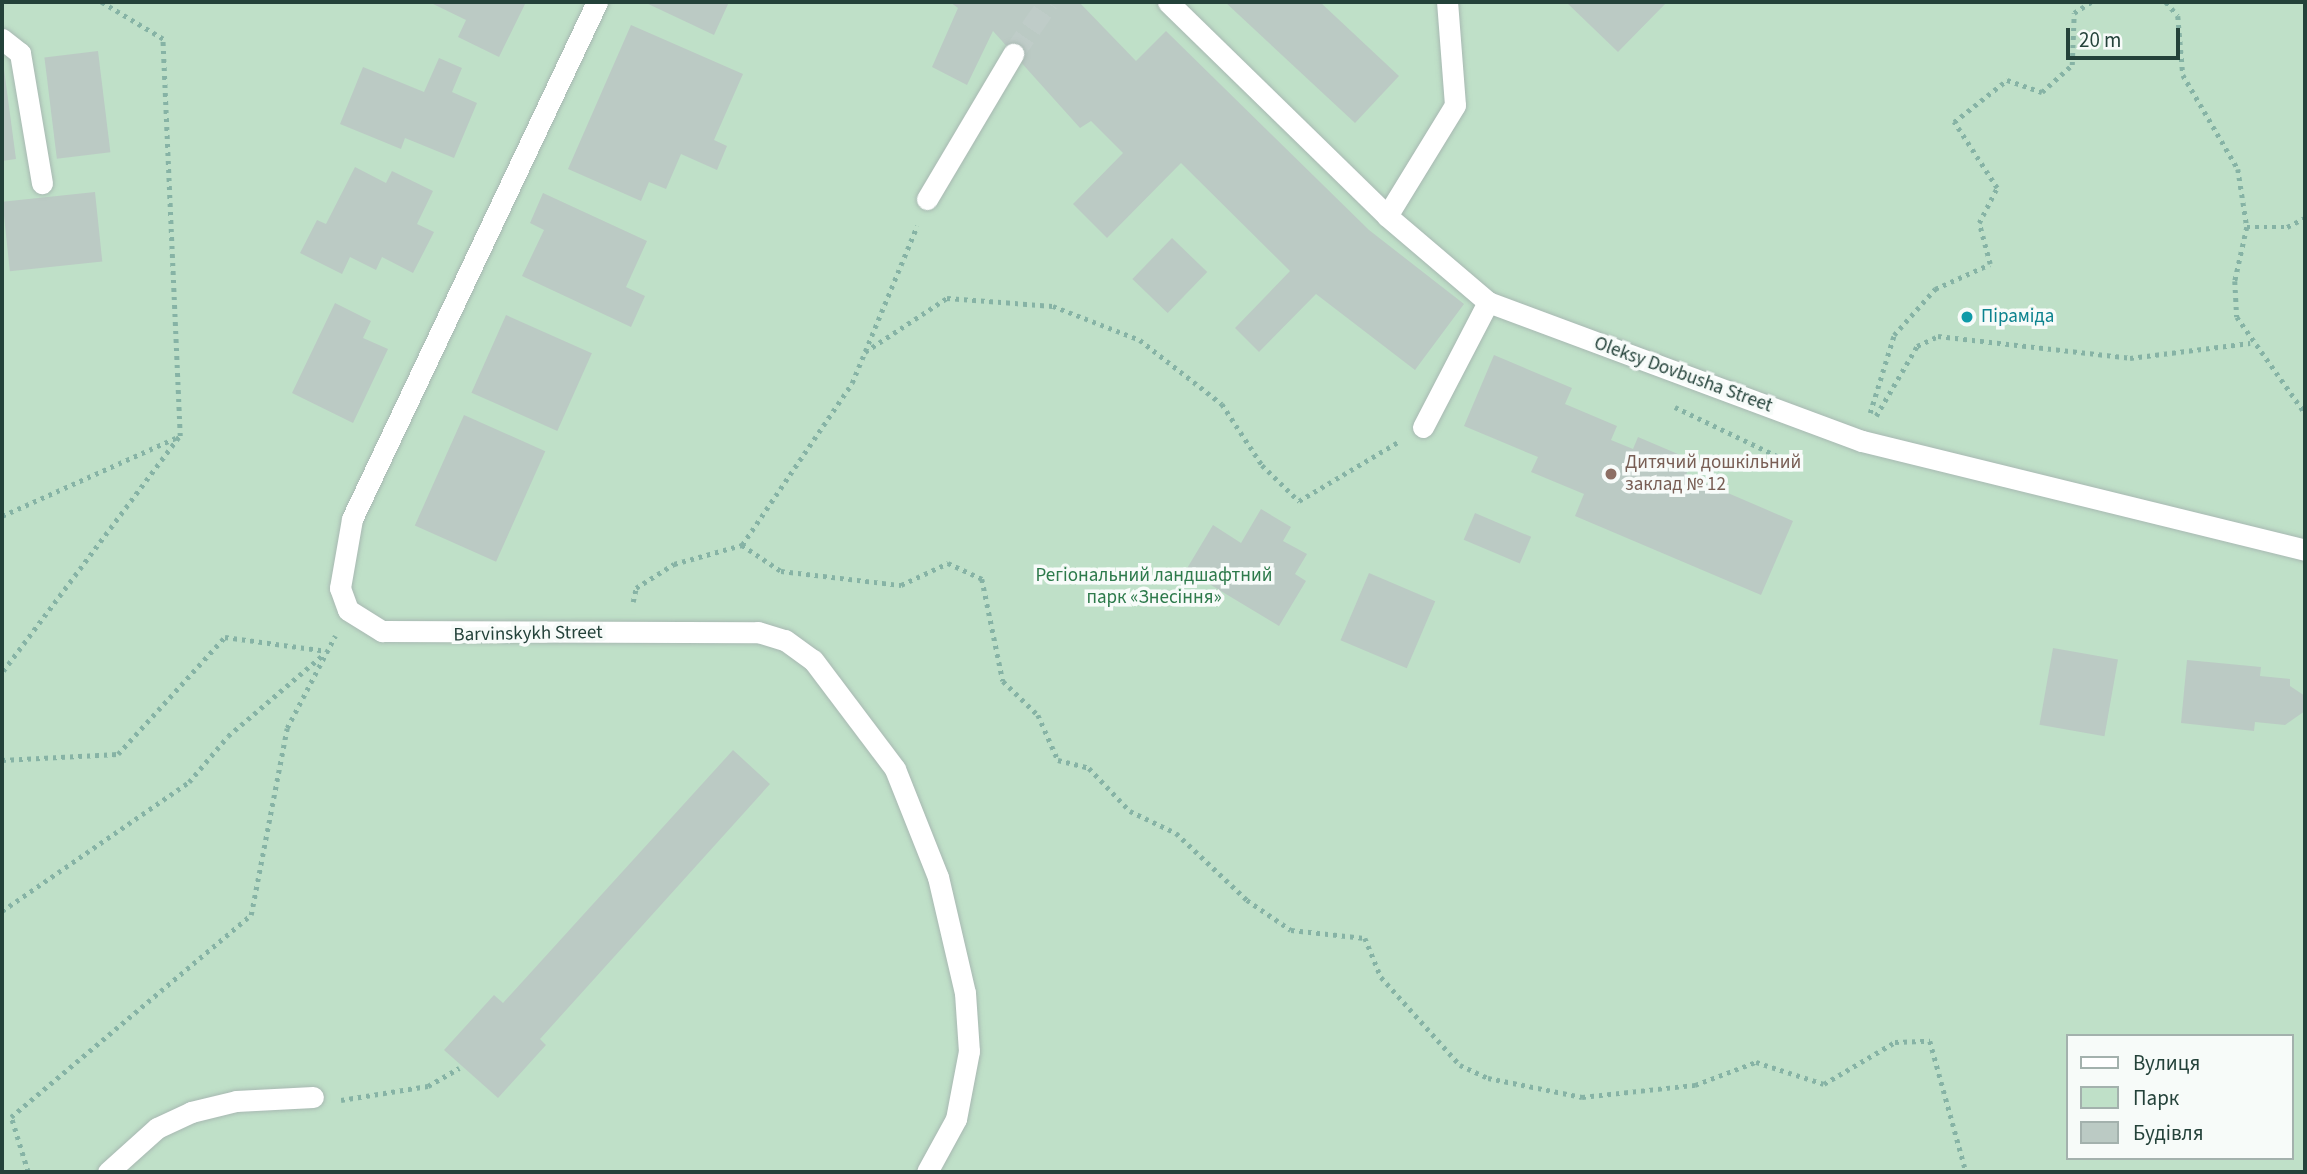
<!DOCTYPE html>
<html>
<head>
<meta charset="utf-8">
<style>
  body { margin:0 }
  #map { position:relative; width:2307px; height:1174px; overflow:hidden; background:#e6efeb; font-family:"Source Sans 3",sans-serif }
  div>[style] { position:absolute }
  .green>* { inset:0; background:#bfe0c8 }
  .building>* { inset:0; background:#bbcac4; transform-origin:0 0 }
  .minor-tunnel>* { height:21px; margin-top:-10.5px; transform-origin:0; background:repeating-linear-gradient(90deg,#bfccc8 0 21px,transparent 0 31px) }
  .path>* { height:4.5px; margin-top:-2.25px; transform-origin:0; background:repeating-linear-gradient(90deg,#86b3a5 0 3.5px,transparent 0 8.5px) }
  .roads { filter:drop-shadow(0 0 2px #a8b8b2) drop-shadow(0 0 2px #a8b8b2) }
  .minor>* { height:21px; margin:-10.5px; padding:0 10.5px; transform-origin:10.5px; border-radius:10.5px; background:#fff }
  .dots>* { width:19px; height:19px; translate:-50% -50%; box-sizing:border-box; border:4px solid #f7fbf9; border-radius:50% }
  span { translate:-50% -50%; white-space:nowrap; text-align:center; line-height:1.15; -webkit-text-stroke:7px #f7fbf9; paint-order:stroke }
  .culture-label { font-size:19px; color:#0d838f }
  .left { translate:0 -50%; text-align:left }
  .street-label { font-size:19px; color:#24423a }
  .education-label { font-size:19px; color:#785e54 }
  .park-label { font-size:19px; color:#2d7a4b }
  .frame { position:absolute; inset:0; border:4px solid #24423a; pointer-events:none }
  .legend { position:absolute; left:2066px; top:1034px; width:228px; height:126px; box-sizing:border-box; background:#f7fbf9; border:2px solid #a3b1ad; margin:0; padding:9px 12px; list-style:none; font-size:21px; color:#24423a }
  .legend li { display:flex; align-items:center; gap:14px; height:35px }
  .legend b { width:35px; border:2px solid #a3b1ad }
  .scale { position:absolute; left:2066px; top:28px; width:114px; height:32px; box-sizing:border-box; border:4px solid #24423a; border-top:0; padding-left:9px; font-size:21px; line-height:24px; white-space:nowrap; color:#24423a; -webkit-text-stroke:5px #f7fbf9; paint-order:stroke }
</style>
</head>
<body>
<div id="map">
  <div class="green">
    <div style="clip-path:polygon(evenodd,2px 2px,2305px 2px,2305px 1172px,2px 1172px,2px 2px,2067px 1036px,2291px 1036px,2291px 1158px,2067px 1158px,2067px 1036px)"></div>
  </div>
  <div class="building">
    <div style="clip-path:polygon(429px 2px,526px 2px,499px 57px,458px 37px,466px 20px)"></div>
    <div style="clip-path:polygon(644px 2px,729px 2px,714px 35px)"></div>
    <div style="clip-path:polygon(950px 2px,1079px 2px,1136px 61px,1166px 31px,1369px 230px,1464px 304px,1415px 370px,1316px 294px,1259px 352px,1235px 328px,1290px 271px,1181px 163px,1107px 238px,1073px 204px,1123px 153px,1091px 121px,1080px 128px,993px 31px,967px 85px,932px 67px,958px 8px)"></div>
    <div style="clip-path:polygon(1225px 2px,1320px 2px,1399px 76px,1355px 123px)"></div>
    <div style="clip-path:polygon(1566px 2px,1667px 2px,1618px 52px)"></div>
    <div style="clip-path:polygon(631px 25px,743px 74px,714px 140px,727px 146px,717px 170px,681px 154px,666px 189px,649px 182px,641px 201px,568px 169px)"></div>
    <div style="left:98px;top:51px;width:102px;height:54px;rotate:83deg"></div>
    <div style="clip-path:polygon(2px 54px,16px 159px,2px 161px)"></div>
    <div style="clip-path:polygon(439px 58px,462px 68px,452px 92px,477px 103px,454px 158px,405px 138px,401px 149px,340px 124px,363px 67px,424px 92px)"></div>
    <div style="clip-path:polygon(355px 167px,386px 183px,392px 171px,433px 191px,417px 224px,434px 232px,413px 273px,382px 257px,376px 270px,350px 257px,342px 274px,300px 253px,317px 220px,326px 224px)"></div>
    <div style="left:95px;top:192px;width:70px;height:93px;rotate:84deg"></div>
    <div style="clip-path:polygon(543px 193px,647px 241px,626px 287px,645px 296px,631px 327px,522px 276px,544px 230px,530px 223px)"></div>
    <div style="left:1172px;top:238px;width:49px;height:57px;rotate:44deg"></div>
    <div style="clip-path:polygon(335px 303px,371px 321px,363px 338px,388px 349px,353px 423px,292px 393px)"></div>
    <div style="left:506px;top:315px;width:94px;height:85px;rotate:24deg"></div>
    <div style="clip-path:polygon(1494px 355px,1572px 388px,1565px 404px,1617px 426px,1611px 440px,1633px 449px,1638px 437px,1692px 460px,1686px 475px,1793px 521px,1761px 595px,1575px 516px,1584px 494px,1531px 472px,1538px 457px,1464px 426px)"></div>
    <div style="left:464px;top:415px;width:89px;height:121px;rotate:24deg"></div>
    <div style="clip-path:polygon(1261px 509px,1291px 527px,1283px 541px,1307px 554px,1295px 574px,1306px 581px,1279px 626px,1186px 570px,1213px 525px,1241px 543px)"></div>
    <div style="left:1475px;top:513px;width:61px;height:29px;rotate:23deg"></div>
    <div style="left:1369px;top:573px;width:72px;height:73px;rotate:23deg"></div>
    <div style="left:2053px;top:648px;width:66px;height:78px;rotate:10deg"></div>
    <div style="clip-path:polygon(2187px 660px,2261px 667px,2260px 676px,2290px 679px,2290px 686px,2305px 696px,2305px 711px,2285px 725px,2255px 722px,2254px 731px,2181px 723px)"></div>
    <div style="clip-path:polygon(733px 750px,770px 784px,540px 1039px,546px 1045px,498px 1098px,444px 1050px,494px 995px,503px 1003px)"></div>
  </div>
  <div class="minor-tunnel">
    <div style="left:1013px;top:54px;width:63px;rotate:-55.3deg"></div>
  </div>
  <div class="path">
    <div style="left:2166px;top:2px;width:18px;rotate:49deg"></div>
    <div style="left:2178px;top:16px;width:59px;rotate:85.2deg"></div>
    <div style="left:2183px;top:75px;width:109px;rotate:59.7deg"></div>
    <div style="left:2238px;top:169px;width:59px;rotate:81.2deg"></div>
    <div style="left:2247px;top:227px;width:55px;rotate:102.5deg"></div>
    <div style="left:2235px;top:281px;width:36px;rotate:87deg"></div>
    <div style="left:2237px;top:317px;width:118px;rotate:54.7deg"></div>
    <div style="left:2247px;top:227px;width:40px"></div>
    <div style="left:2287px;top:227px;width:20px;rotate:-27deg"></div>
    <div style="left:865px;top:352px;width:98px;rotate:-33.4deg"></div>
    <div style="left:947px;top:298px;width:106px;rotate:4.3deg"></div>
    <div style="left:1053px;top:306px;width:93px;rotate:21.3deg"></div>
    <div style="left:1140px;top:340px;width:104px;rotate:38deg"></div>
    <div style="left:1222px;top:404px;width:73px;rotate:56.7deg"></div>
    <div style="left:1262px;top:465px;width:52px;rotate:44.2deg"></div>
    <div style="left:1299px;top:501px;width:115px;rotate:-30.8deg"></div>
    <div style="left:1675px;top:407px;width:115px;rotate:25.7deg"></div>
    <div style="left:1870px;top:413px;width:82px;rotate:-72.9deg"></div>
    <div style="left:1894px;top:335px;width:62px;rotate:-48.3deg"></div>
    <div style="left:1935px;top:289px;width:60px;rotate:-24.4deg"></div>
    <div style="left:1990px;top:264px;width:42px;rotate:-105deg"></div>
    <div style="left:1979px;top:223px;width:39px;rotate:-63deg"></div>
    <div style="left:1997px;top:188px;width:79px;rotate:-123.1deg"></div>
    <div style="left:1954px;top:122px;width:68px;rotate:-38.4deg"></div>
    <div style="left:2007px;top:80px;width:37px;rotate:19deg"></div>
    <div style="left:2042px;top:92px;width:40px;rotate:-42deg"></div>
    <div style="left:2072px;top:65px;width:52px;rotate:-87.8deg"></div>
    <div style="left:2074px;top:13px;width:20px;rotate:-33deg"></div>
    <div style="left:1876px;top:416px;width:81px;rotate:-59.6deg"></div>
    <div style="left:1917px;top:346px;width:23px;rotate:-25deg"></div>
    <div style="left:1938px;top:336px;width:193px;rotate:6.5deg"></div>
    <div style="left:2130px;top:358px;width:121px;rotate:-7.1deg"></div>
    <div style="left:2px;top:516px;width:195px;rotate:-24.2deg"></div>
    <div style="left:180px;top:436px;width:397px;rotate:-92.5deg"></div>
    <div style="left:163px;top:39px;width:72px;rotate:-149.2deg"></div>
    <div style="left:742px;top:545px;width:196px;rotate:-55.8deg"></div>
    <div style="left:852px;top:383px;width:170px;rotate:-67.5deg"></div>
    <div style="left:633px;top:602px;width:14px;rotate:-78deg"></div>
    <div style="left:636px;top:588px;width:45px;rotate:-32.3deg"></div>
    <div style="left:674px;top:564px;width:71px;rotate:-15.6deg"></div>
    <div style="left:742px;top:545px;width:47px;rotate:33.7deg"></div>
    <div style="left:781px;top:571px;width:121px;rotate:6.7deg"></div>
    <div style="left:901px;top:585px;width:52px;rotate:-25.1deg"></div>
    <div style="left:948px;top:563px;width:38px;rotate:25deg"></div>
    <div style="left:982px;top:579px;width:104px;rotate:78.4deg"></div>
    <div style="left:1003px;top:681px;width:49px;rotate:44.2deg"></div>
    <div style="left:1038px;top:715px;width:49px;rotate:66deg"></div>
    <div style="left:1058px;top:760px;width:32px;rotate:14deg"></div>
    <div style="left:1089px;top:768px;width:59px;rotate:46.4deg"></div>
    <div style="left:1130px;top:811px;width:51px;rotate:25.6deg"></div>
    <div style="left:1176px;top:833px;width:98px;rotate:43.3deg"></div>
    <div style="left:1247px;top:900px;width:53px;rotate:34.3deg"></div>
    <div style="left:1291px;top:930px;width:74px;rotate:6.2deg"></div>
    <div style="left:1365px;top:938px;width:42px;rotate:67.7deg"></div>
    <div style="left:1381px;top:977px;width:118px;rotate:48.1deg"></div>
    <div style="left:1460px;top:1065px;width:31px;rotate:25deg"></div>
    <div style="left:1488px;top:1078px;width:96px;rotate:11.4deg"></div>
    <div style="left:1582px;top:1097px;width:114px;rotate:-6.1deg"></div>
    <div style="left:1695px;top:1085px;width:65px;rotate:-20.7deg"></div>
    <div style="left:1756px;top:1062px;width:71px;rotate:17.9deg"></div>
    <div style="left:1824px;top:1084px;width:82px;rotate:-30.6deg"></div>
    <div style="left:1895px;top:1042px;width:35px;rotate:-2deg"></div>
    <div style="left:1930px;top:1041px;width:136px;rotate:74.6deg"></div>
    <div style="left:3px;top:671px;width:293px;rotate:-53.1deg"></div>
    <div style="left:2px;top:760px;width:116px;rotate:-3deg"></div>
    <div style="left:118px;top:754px;width:159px;rotate:-47.6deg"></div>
    <div style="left:225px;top:637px;width:103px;rotate:7.8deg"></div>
    <div style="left:2px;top:911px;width:227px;rotate:-34.6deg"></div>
    <div style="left:189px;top:782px;width:60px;rotate:-49.7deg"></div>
    <div style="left:228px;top:736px;width:126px;rotate:-40.5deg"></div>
    <div style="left:341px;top:1100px;width:88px;rotate:-9.1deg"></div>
    <div style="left:428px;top:1086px;width:36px;rotate:-30deg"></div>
    <div style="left:28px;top:1172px;width:58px;rotate:-107.2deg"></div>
    <div style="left:11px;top:1117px;width:314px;rotate:-40.1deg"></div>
    <div style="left:251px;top:915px;width:190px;rotate:-79.1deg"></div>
    <div style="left:287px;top:728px;width:104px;rotate:-62.4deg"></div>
  </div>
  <div class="roads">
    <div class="minor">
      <div style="left:597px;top:2px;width:572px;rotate:115.36deg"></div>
      <div style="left:352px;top:519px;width:70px;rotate:99.9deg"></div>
      <div style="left:340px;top:588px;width:23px;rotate:70deg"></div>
      <div style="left:348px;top:610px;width:40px;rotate:32deg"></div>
      <div style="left:382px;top:631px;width:376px;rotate:0.2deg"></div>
      <div style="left:758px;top:632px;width:28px;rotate:17deg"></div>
      <div style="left:785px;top:640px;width:34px;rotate:36deg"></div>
      <div style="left:813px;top:660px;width:136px;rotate:53deg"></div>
      <div style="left:895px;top:769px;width:116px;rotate:68.3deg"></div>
      <div style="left:938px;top:877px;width:119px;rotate:76.9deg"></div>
      <div style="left:965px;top:993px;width:58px;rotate:86.1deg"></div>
      <div style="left:969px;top:1051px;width:69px;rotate:100.8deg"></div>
      <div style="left:956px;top:1119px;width:60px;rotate:118.7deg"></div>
      <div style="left:1168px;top:2px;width:306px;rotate:44.3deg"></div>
      <div style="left:1387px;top:216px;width:133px;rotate:40.4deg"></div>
      <div style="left:1488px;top:302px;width:399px;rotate:20.4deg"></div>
      <div style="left:1862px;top:441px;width:456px;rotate:13.8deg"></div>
      <div style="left:2px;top:39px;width:23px;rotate:38deg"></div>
      <div style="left:20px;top:53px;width:132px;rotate:80.4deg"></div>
      <div style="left:927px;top:199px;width:169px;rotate:-59.3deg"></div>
      <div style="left:1387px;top:216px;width:130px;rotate:-58.5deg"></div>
      <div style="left:1455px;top:105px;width:103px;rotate:-94.4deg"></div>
      <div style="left:1423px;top:427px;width:141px;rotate:-62.5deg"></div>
      <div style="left:108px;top:1172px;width:66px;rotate:-41.9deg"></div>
      <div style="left:157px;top:1128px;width:38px;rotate:-25deg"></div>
      <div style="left:191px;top:1112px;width:46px;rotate:-13.7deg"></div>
      <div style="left:236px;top:1101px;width:77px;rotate:-3deg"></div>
    </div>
  </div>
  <div class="dots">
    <div style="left:1967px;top:317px;background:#0f9aa8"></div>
    <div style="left:1611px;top:474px;background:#8d6e63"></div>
  </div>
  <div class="culture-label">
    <span class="left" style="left:1981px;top:317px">Піраміда</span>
  </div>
  <div class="street-label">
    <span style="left:1683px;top:375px;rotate:20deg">Oleksy Dovbusha Street</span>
    <span style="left:528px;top:634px;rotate:-1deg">Barvinskykh Street</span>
  </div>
  <div class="education-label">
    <span class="left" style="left:1625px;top:474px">Дитячий дошкільний<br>заклад № 12</span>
  </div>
  <div class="park-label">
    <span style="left:1154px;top:587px">Регіональний ландшафтний<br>парк «Знесіння»</span>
  </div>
  <div class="frame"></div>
  <ul class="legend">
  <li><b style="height:9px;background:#fff"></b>Вулиця</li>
  <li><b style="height:19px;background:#bfe0c8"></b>Парк</li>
  <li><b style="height:19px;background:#bbcac4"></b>Будівля</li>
  </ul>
  <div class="scale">20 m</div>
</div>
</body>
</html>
